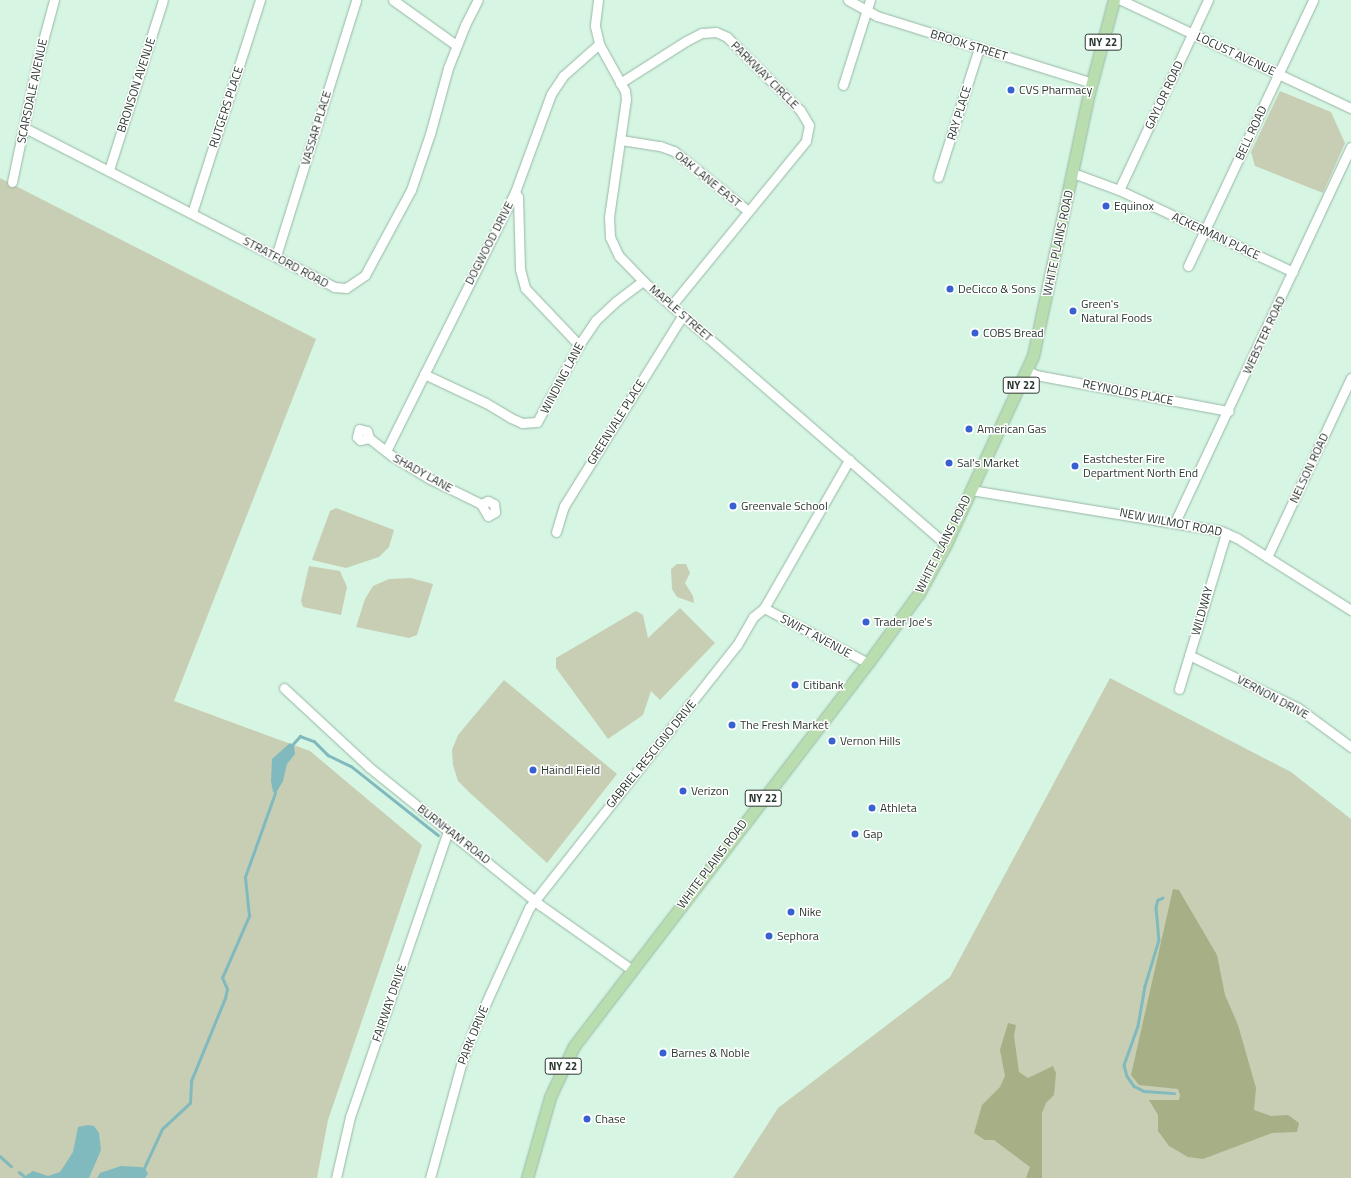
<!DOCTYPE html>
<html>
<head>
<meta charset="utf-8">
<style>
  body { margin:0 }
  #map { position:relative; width:1351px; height:1178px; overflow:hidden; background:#d6f6e3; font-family:"Titillium Web",sans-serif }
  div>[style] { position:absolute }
  .green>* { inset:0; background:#c8ceb3 }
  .forest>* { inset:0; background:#a6af85 }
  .water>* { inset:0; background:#81babe }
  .stream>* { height:2.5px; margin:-1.25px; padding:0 1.25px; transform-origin:1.25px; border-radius:1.25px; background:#81babe }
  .roads { filter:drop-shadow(0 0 1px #97b6a4) drop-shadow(0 0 1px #97b6a4) }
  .minor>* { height:9px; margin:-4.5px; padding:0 4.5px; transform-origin:4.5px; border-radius:4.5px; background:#fff }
  .major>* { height:11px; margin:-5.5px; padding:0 5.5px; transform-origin:5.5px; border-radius:5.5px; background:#b9ddae }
  .dots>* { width:11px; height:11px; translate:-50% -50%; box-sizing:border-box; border:2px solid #fff; border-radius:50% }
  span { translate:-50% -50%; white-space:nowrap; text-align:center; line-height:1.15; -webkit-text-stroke:3px #fff; paint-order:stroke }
  .shield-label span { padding:1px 3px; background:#fff; border:1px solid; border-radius:3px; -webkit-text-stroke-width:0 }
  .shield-label { font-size:11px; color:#2b3831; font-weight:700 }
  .street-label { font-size:12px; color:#2b3831 }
  .poi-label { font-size:12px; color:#2b3831 }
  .left { translate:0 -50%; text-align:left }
</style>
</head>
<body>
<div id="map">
  <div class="green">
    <div style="clip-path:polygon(1280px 91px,1331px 112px,1345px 143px,1323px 193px,1255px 166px,1251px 152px)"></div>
    <div style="clip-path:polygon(0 178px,316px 339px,174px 701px,310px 751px,422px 845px,328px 1120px,317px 1178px,0 1178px)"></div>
    <div style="clip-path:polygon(336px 508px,394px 530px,389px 547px,379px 557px,346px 568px,312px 560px,330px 511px)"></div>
    <div style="clip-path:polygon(677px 564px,686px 564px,690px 573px,685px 583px,693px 596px,694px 603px,677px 597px,672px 589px,671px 569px)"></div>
    <div style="clip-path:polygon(309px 566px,340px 571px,347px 587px,341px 615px,303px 607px,301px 601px)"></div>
    <div style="clip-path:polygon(411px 578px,433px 584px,417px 635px,409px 638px,356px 627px,365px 599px,373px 586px,389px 579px)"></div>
    <div style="clip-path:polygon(680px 608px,715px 643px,660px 700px,651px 691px,643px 715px,608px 739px,556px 668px,556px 658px,636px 611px,643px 615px,648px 638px)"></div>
    <div style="clip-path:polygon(1110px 678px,1291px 772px,1351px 819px,1351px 1178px,733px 1178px,778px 1108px,950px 977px)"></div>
    <div style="clip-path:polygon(504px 680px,617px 774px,547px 863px,470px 793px,458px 781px,453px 765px,452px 750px,458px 735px)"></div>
  </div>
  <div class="forest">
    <div style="clip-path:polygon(1173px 889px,1179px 890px,1183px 897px,1217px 955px,1225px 995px,1238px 1025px,1256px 1088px,1254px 1110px,1271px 1116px,1288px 1115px,1299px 1123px,1297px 1132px,1272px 1133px,1203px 1159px,1188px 1157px,1169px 1146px,1158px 1131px,1158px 1115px,1149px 1100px,1179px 1100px,1180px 1095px,1178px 1089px,1139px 1085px,1131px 1075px)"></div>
    <div style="clip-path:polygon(1008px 1023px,1016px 1025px,1014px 1036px,1019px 1072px,1028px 1078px,1053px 1066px,1056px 1073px,1054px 1095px,1046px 1103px,1042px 1113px,1042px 1178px,1026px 1178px,1030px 1167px,994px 1140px,985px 1140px,974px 1133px,982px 1105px,1000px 1087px,1005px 1076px,1000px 1050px)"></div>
  </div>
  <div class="water">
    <div style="clip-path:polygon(290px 743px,294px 746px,295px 754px,287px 764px,283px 781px,276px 793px,273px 792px,271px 781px,272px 759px)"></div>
    <div style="clip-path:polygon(88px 1125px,94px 1126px,99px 1133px,101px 1150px,89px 1178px,22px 1178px,33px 1171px,48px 1176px,60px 1172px,73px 1152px,78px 1127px)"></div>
    <div style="clip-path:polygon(121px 1166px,140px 1167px,145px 1168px,148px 1174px,145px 1178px,97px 1178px,100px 1173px)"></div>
  </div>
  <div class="stream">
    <div style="left:292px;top:745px;width:12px;rotate:-48deg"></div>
    <div style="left:300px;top:736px;width:15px;rotate:20deg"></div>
    <div style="left:314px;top:741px;width:20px;rotate:45deg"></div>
    <div style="left:328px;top:755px;width:25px;rotate:26deg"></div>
    <div style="left:351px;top:766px;width:111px;rotate:38.4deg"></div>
    <div style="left:1163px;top:898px;width:5px;rotate:158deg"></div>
    <div style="left:1158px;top:900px;width:7px;rotate:106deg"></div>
    <div style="left:1156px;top:907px;width:33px;rotate:85deg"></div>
    <div style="left:1159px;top:940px;width:48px;rotate:106.9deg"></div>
    <div style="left:1145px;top:986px;width:41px;rotate:99.9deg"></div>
    <div style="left:1138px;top:1026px;width:41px;rotate:109.7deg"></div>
    <div style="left:1124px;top:1065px;width:11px;rotate:75deg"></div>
    <div style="left:1127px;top:1076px;width:12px;rotate:55deg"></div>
    <div style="left:1134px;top:1086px;width:11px;rotate:27deg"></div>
    <div style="left:1144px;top:1091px;width:30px;rotate:4deg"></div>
    <div style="left:0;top:1156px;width:15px;rotate:42deg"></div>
    <div style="left:144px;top:1168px;width:43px;rotate:-65.2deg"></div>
    <div style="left:162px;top:1129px;width:38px;rotate:-43deg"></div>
    <div style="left:190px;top:1103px;width:22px;rotate:-87deg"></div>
    <div style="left:191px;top:1081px;width:90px;rotate:-67.7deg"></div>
    <div style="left:225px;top:998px;width:9px;rotate:-77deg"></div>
    <div style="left:227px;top:989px;width:12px;rotate:-114deg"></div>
    <div style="left:222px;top:978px;width:68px;rotate:-66.5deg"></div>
    <div style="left:249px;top:916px;width:39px;rotate:-96deg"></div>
    <div style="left:245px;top:877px;width:89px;rotate:-70.3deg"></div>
    <div style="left:19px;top:1172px;width:5px;rotate:37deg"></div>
  </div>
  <div class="roads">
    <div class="minor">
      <div style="left:393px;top:0;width:77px;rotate:35.5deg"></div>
      <div style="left:598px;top:0;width:26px;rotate:97deg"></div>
      <div style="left:595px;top:26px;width:18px;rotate:77deg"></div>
      <div style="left:599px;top:44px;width:54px;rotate:61deg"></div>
      <div style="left:625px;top:91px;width:8px;rotate:83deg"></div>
      <div style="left:626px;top:99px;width:119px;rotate:98.2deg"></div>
      <div style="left:609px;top:217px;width:20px;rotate:87deg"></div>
      <div style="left:610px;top:237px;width:21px;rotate:65deg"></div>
      <div style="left:619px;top:256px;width:35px;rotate:46deg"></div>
      <div style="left:643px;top:281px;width:401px;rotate:41deg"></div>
      <div style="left:848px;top:0;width:33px;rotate:29deg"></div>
      <div style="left:877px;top:16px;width:225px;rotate:17.3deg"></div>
      <div style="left:1121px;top:0;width:254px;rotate:25.2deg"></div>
      <div style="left:620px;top:83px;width:78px;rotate:-32.5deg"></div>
      <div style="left:686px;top:41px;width:18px;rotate:-27deg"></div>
      <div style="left:702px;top:33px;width:14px;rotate:-4deg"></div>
      <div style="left:716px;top:32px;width:12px;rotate:24deg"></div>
      <div style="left:727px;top:37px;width:103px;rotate:45deg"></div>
      <div style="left:800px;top:110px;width:17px;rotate:59deg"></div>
      <div style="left:809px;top:125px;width:16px;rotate:101deg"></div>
      <div style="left:806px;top:141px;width:213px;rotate:129.3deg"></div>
      <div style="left:843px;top:85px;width:89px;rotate:-72.4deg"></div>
      <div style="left:25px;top:128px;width:348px;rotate:27.2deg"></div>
      <div style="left:334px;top:287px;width:12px;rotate:5deg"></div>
      <div style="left:346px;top:288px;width:23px;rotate:-34deg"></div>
      <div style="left:365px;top:275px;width:97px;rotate:-61.6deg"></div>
      <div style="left:411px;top:190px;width:59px;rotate:-71.3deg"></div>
      <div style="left:430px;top:134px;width:68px;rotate:-74.7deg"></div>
      <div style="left:448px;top:68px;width:46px;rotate:-68.4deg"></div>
      <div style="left:465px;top:25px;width:28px;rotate:-63deg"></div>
      <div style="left:621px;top:140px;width:39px;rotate:9deg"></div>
      <div style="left:660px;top:146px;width:15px;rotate:20deg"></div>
      <div style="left:674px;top:151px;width:95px;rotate:39deg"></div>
      <div style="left:109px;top:170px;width:178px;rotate:-72.4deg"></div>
      <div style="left:1073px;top:173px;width:49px;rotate:20.3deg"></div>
      <div style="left:1119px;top:190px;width:192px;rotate:25.2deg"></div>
      <div style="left:938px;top:177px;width:135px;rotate:-72.4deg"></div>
      <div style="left:12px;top:182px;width:126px;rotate:-78.1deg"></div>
      <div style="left:38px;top:59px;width:61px;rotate:-74.8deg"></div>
      <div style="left:1119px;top:190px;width:210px;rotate:-64.9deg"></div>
      <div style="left:515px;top:192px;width:6px;rotate:59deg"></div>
      <div style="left:518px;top:197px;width:72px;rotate:88.4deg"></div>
      <div style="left:520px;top:269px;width:20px;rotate:75deg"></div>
      <div style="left:525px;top:288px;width:79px;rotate:46.5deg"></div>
      <div style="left:192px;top:213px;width:224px;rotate:-72.3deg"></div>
      <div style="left:276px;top:256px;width:268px;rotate:-72.6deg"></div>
      <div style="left:1188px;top:266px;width:294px;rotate:-64.8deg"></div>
      <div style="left:1028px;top:371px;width:9px;rotate:27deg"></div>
      <div style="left:1036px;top:375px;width:196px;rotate:10.6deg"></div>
      <div style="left:424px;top:374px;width:68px;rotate:25.1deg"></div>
      <div style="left:486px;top:403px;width:29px;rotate:31deg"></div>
      <div style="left:511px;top:418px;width:12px;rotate:24deg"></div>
      <div style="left:522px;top:423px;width:15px;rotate:-4deg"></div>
      <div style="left:537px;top:422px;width:88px;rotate:-61.4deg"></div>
      <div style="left:579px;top:345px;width:30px;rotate:-56deg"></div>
      <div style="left:596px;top:320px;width:26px;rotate:-43deg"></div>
      <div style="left:615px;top:302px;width:35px;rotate:-37deg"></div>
      <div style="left:369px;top:438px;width:9px;rotate:167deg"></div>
      <div style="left:360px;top:440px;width:4px;rotate:-135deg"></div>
      <div style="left:357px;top:437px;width:8px;rotate:-76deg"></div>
      <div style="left:359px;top:429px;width:8px;rotate:14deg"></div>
      <div style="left:367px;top:431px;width:7px;rotate:74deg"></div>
      <div style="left:369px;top:438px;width:29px;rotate:38deg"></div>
      <div style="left:392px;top:456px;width:44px;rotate:31.2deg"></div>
      <div style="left:430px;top:479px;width:57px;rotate:26.1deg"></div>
      <div style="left:481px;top:504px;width:14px;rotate:60deg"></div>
      <div style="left:488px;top:516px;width:8px;rotate:-30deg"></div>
      <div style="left:495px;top:512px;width:8px;rotate:-97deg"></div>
      <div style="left:494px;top:504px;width:7px;rotate:-153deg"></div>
      <div style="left:488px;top:501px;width:8px;rotate:157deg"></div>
      <div style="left:386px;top:451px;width:289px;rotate:-63.5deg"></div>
      <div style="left:515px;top:192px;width:104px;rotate:-69.8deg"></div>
      <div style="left:551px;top:94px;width:22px;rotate:-56deg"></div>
      <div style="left:563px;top:76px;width:48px;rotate:-41.6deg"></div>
      <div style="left:971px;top:490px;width:253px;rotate:9.3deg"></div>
      <div style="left:1221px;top:531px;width:17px;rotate:24deg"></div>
      <div style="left:1237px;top:538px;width:135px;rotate:32.3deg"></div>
      <div style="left:1175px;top:522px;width:414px;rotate:-64.9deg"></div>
      <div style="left:556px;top:532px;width:27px;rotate:-73deg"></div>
      <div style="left:564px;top:506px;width:225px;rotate:-58.1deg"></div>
      <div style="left:1267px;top:557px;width:198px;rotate:-64.9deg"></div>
      <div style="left:764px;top:608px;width:118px;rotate:27.9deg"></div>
      <div style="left:1189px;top:655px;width:121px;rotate:25.9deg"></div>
      <div style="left:1298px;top:708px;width:66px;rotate:36.3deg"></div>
      <div style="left:284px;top:688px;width:116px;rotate:42.9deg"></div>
      <div style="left:369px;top:767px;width:220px;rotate:38.9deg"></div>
      <div style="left:540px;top:905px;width:113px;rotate:35.2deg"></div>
      <div style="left:1179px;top:689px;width:163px;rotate:-73.2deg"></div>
      <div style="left:336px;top:1178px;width:63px;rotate:-77.1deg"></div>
      <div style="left:350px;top:1117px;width:303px;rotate:-71.1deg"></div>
      <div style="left:430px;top:1178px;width:121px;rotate:-74.7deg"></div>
      <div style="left:462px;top:1061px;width:36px;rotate:-69deg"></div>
      <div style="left:475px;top:1027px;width:131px;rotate:-65.6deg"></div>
      <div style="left:529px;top:908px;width:335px;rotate:-51.7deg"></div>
      <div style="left:737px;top:645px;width:32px;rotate:-60deg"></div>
      <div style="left:753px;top:617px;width:14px;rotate:-39deg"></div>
      <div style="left:764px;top:608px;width:171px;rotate:-60.1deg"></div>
    </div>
    <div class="major">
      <div style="left:527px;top:1178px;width:84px;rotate:-74.1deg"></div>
      <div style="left:550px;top:1097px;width:56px;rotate:-64.8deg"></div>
      <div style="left:574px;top:1046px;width:483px;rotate:-52.5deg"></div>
      <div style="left:868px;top:663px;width:87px;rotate:-53.9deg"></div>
      <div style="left:919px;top:593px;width:56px;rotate:-61.1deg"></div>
      <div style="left:946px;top:544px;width:207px;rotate:-65.2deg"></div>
      <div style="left:1033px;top:356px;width:269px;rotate:-78deg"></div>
      <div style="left:1089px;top:93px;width:96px;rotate:-75deg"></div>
    </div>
  </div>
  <div class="dots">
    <div style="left:1011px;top:90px;background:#3760d0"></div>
    <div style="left:1106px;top:206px;background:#3760d0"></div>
    <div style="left:950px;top:289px;background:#3760d0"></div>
    <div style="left:1073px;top:311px;background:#3760d0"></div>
    <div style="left:975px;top:333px;background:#3760d0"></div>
    <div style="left:969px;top:429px;background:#3760d0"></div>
    <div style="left:949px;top:463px;background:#3760d0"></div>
    <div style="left:1075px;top:466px;background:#3760d0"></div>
    <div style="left:733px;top:506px;background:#3760d0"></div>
    <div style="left:866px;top:622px;background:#3760d0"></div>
    <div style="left:795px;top:685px;background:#3760d0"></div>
    <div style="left:732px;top:725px;background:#3760d0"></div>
    <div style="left:832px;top:741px;background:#3760d0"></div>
    <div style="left:533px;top:770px;background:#3760d0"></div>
    <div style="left:683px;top:791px;background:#3760d0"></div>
    <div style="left:872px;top:808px;background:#3760d0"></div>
    <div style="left:855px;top:834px;background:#3760d0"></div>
    <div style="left:791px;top:912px;background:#3760d0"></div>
    <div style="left:769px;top:936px;background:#3760d0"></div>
    <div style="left:663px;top:1053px;background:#3760d0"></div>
    <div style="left:587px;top:1119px;background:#3760d0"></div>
  </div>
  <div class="shield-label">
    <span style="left:1103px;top:42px">NY 22</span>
    <span style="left:1021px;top:385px">NY 22</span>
    <span style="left:763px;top:798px">NY 22</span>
    <span style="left:563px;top:1066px">NY 22</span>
  </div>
  <div class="street-label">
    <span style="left:969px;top:45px;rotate:17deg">BROOK STREET</span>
    <span style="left:1236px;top:54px;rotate:25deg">LOCUST AVENUE</span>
    <span style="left:765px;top:75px;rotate:45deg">PARKWAY CIRCLE</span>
    <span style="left:136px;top:85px;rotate:-72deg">BRONSON AVENUE</span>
    <span style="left:32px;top:91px;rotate:-78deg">SCARSDALE AVENUE</span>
    <span style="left:1164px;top:95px;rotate:-65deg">GAYLOR ROAD</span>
    <span style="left:226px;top:107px;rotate:-72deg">RUTGERS PLACE</span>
    <span style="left:959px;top:113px;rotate:-73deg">RAY PLACE</span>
    <span style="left:316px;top:128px;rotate:-73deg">VASSAR PLACE</span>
    <span style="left:1251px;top:133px;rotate:-65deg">BELL ROAD</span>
    <span style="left:708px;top:179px;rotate:39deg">OAK LANE EAST</span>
    <span style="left:1216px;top:236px;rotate:25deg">ACKERMAN PLACE</span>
    <span style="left:489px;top:243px;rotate:-63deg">DOGWOOD DRIVE</span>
    <span style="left:1058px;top:243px;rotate:-78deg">WHITE PLAINS ROAD</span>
    <span style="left:286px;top:262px;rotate:28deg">STRATFORD ROAD</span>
    <span style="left:681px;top:313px;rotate:41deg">MAPLE STREET</span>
    <span style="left:1264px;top:335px;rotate:-65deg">WEBSTER ROAD</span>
    <span style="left:562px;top:378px;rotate:-62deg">WINDING LANE</span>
    <span style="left:1128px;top:392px;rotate:11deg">REYNOLDS PLACE</span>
    <span style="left:616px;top:422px;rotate:-58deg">GREENVALE PLACE</span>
    <span style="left:1309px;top:468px;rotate:-65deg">NELSON ROAD</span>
    <span style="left:423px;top:473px;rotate:29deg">SHADY LANE</span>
    <span style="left:1171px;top:522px;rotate:11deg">NEW WILMOT ROAD</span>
    <span style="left:943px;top:544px;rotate:-63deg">WHITE PLAINS ROAD</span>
    <span style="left:1202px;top:611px;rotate:-74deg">WILDWAY</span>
    <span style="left:816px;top:636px;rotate:28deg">SWIFT AVENUE</span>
    <span style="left:1273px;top:697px;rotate:28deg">VERNON DRIVE</span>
    <span style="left:651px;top:754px;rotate:-51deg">GABRIEL RESCIGNO DRIVE</span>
    <span style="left:454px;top:834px;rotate:38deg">BURNHAM ROAD</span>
    <span style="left:712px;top:864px;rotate:-53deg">WHITE PLAINS ROAD</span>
    <span style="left:389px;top:1003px;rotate:-71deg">FAIRWAY DRIVE</span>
    <span style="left:473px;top:1035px;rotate:-68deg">PARK DRIVE</span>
  </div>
  <div class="poi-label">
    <span class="left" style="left:1019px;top:90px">CVS Pharmacy</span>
    <span class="left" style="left:1114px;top:206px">Equinox</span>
    <span class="left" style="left:958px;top:289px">DeCicco &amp; Sons</span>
    <span class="left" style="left:1081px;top:311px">Green's<br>Natural Foods</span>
    <span class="left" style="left:983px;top:333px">COBS Bread</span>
    <span class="left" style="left:977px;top:429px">American Gas</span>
    <span class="left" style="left:1083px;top:466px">Eastchester Fire<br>Department North End</span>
    <span class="left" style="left:957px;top:463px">Sal's Market</span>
    <span class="left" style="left:741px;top:506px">Greenvale School</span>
    <span class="left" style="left:874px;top:622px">Trader Joe's</span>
    <span class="left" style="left:803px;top:685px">Citibank</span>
    <span class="left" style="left:740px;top:725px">The Fresh Market</span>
    <span class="left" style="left:840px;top:741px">Vernon Hills</span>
    <span class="left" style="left:541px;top:770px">Haindl Field</span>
    <span class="left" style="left:691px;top:791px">Verizon</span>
    <span class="left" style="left:880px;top:808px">Athleta</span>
    <span class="left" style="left:863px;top:834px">Gap</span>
    <span class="left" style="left:799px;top:912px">Nike</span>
    <span class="left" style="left:777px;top:936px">Sephora</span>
    <span class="left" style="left:671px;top:1053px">Barnes &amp; Noble</span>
    <span class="left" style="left:595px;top:1119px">Chase</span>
  </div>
</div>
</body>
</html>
